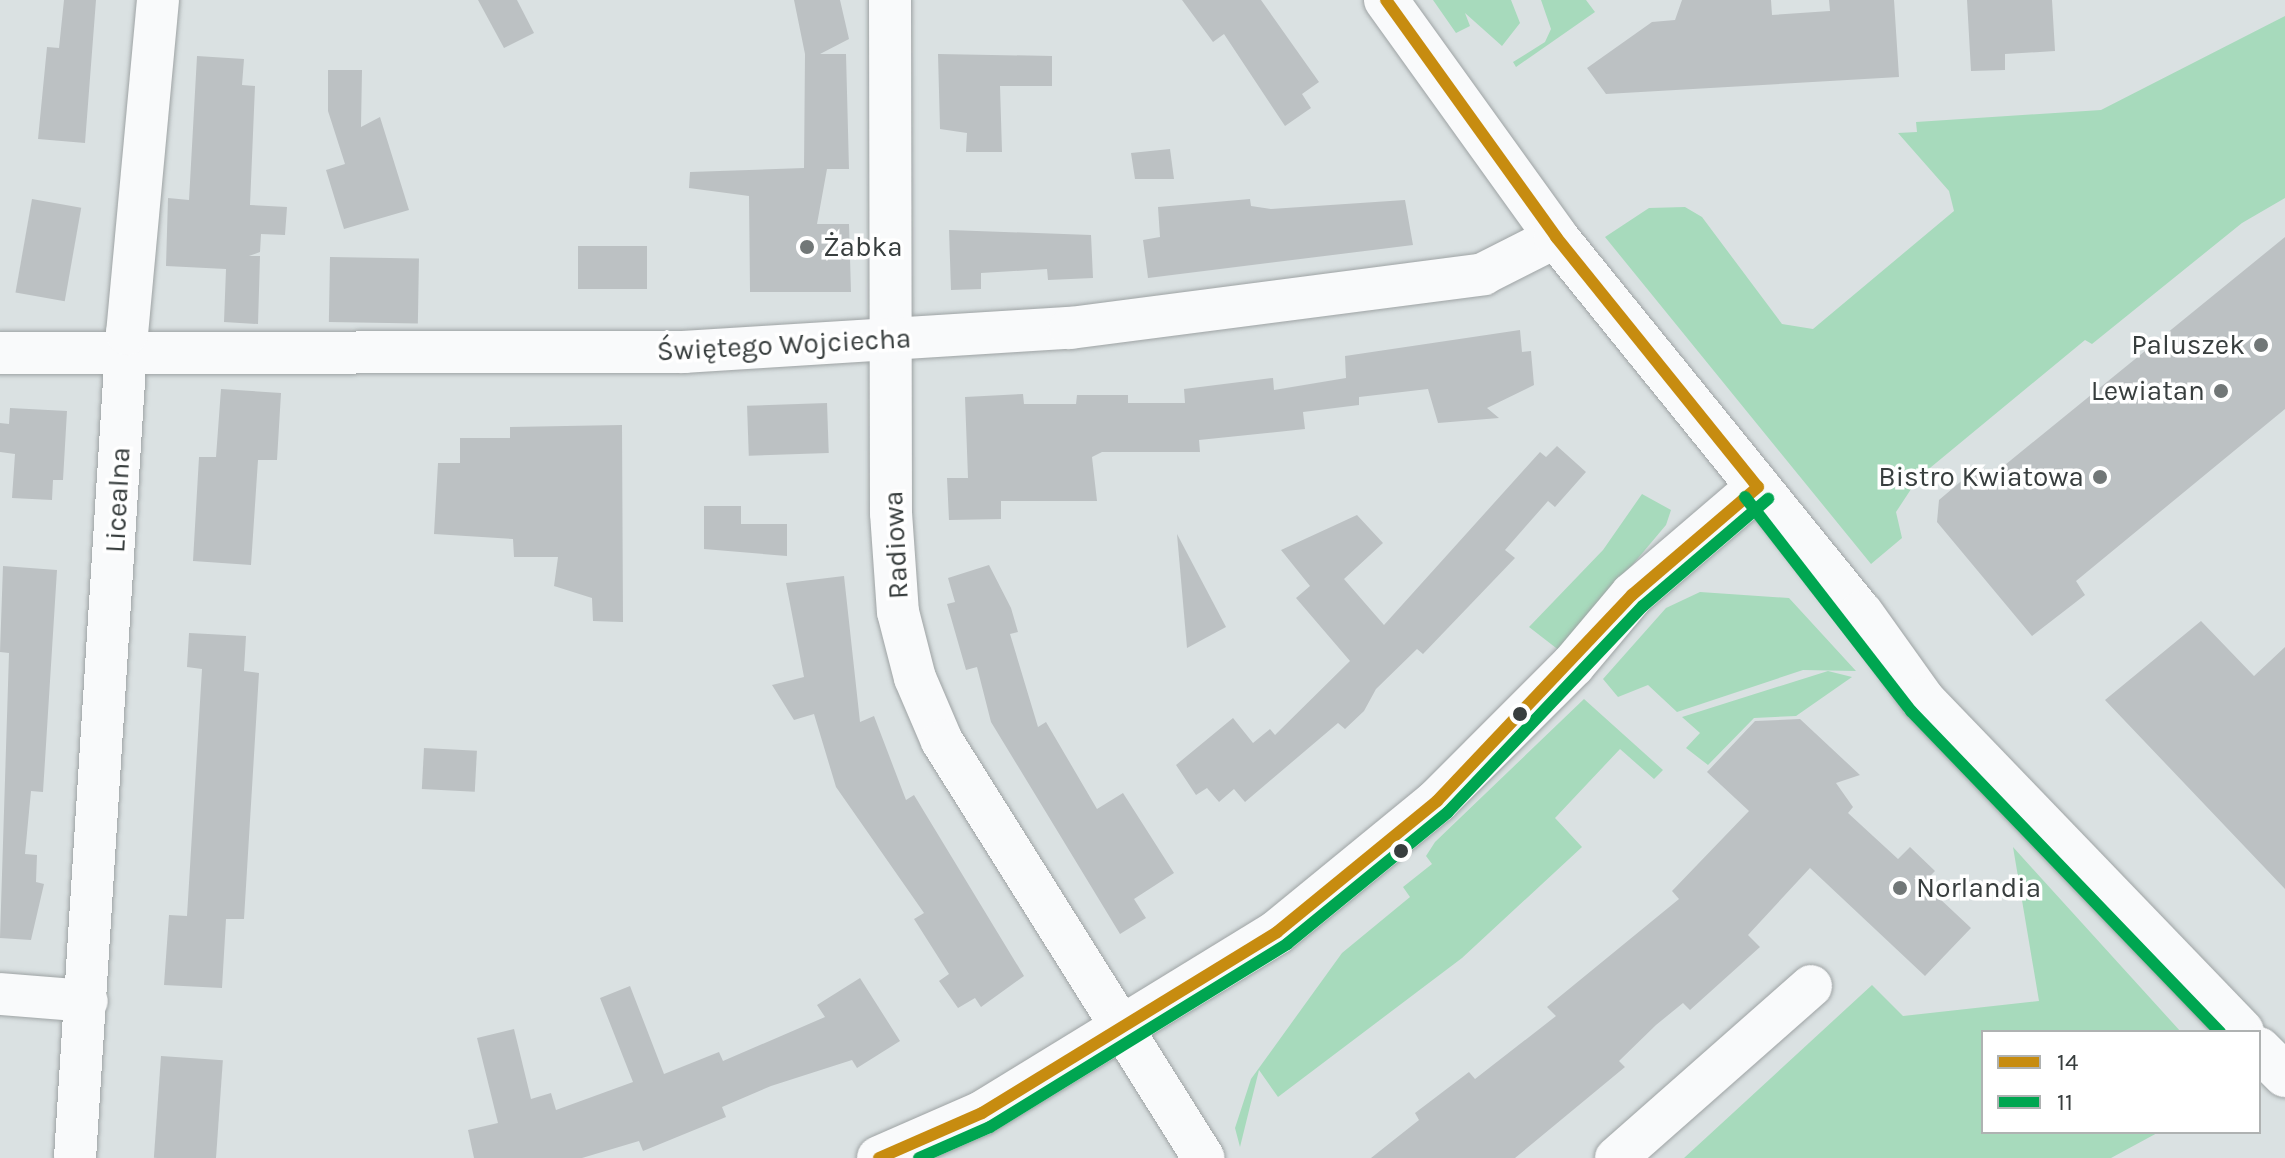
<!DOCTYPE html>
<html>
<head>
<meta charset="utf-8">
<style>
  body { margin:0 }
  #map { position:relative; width:2285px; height:1158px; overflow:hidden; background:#dae1e2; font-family:Karla,sans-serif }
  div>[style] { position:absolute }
  .green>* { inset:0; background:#a7dabc }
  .building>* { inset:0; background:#bcc1c3; transform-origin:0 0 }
  .roads { filter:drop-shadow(0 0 2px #9ea3a4) drop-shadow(0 0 2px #9ea3a4) }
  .minor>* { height:42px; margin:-21px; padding:0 21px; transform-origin:21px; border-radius:21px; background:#f9fafb }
  .tertiary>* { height:44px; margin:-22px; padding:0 22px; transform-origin:22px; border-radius:22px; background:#f9fafb }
  .bus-1>* { height:12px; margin:-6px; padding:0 6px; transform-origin:6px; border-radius:6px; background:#c78c10 }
  .bus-2>* { height:12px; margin:-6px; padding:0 6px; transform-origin:6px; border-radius:6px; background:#00a651 }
  .dots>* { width:22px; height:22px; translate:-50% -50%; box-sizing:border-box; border:4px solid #fff; border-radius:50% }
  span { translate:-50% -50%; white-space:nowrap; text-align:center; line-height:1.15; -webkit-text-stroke:7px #fff; paint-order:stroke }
  .poi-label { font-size:28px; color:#383e3e }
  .left { translate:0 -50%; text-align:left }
  .right { translate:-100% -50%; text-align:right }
  .street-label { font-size:28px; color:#383e3e }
  .legend { position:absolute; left:1981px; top:1030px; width:280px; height:104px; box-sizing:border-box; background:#fff; border:2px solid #afb2b2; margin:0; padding:10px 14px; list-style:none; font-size:24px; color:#383e3e }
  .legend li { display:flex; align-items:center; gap:16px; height:40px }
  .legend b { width:40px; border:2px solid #afb2b2 }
</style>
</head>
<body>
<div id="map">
  <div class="green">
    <div style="clip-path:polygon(1433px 0,1511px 0,1520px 23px,1502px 46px,1465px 13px,1470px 26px,1456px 33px)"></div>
    <div style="clip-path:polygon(1541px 0,1586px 0,1595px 12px,1516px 67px,1513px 62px,1545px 42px,1551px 29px)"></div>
    <div style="clip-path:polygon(2285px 16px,2285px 198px,2242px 223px,2092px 344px,2085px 340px,1919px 477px,1896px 512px,1902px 538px,1871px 564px,1605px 237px,1649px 208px,1685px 207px,1702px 217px,1782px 324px,1813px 329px,1954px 211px,1949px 191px,1898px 133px,1917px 132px,1916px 122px,2101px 110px)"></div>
    <div style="clip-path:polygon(1642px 494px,1671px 510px,1666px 525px,1560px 651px,1529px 627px,1603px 550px)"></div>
    <div style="clip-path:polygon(1700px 592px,1789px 598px,1856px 671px,1803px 670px,1677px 712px,1648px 685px,1618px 697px,1603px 679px,1666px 608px)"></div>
    <div style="clip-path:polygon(1828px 671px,1852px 677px,1796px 716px,1754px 718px,1708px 765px,1686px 748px,1700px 733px,1682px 717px)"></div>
    <div style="clip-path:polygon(1584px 699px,1663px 770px,1654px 779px,1620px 749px,1555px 818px,1582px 847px,1462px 958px,1278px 1097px,1259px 1070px,1240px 1147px,1235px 1128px,1251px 1079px,1342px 953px,1410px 897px,1403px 887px,1432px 864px,1426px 856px,1435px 842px)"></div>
    <div style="clip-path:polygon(2013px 847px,2181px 1032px,1983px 1032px,1983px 1132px,2159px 1132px,2111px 1158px,1684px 1158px,1872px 985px,1903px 1016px,2039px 1001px)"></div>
  </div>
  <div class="building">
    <div style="clip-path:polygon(64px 0,96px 0,85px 143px,38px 139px,47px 47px,59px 48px)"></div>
    <div style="clip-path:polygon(478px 0,517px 0,534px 33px,504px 48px)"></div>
    <div style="clip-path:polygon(794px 0,840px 0,849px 39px,820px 54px,846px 54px,849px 169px,827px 169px,817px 224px,849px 224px,851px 292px,750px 292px,749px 196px,689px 188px,690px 172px,804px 168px,805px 54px)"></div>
    <div style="clip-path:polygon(1182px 0,1261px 0,1319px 82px,1302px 94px,1311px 108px,1285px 126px,1224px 34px,1213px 42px)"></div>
    <div style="clip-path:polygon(1682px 0,1771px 0,1772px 15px,1830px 11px,1829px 0,1894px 0,1899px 77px,1606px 94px,1587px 68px,1652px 22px,1675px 20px)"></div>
    <div style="clip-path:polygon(1967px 0,2052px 0,2055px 51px,2005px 54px,2005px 70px,1971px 71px)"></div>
    <div style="clip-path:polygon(938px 54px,1052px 56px,1052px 86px,1000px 86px,1002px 152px,966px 152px,967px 133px,940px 129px)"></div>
    <div style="clip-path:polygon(197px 56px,244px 59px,242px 85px,255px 86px,250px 205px,287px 207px,285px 235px,261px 234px,260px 252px,249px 256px,260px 256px,258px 324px,224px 322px,226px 269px,166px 266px,168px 198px,189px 200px)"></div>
    <div style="clip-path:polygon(328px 70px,362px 70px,361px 127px,380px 117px,409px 210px,344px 229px,326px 170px,345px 164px,328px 111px)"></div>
    <div style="clip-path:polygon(1170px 149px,1174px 179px,1135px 179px,1131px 153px)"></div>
    <div style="left:32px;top:199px;width:50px;height:95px;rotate:10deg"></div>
    <div style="clip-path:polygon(1250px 199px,1251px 206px,1271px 209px,1405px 200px,1413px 245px,1148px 278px,1143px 240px,1160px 237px,1158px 207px)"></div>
    <div style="clip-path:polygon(949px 230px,1091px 235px,1093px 278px,1048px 280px,1047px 269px,981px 273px,981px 289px,951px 290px)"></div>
    <div style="clip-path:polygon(2285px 237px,2285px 409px,2076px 581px,2085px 595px,2032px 636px,1937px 522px,1939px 500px,1979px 466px,1989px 478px)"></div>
    <div style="left:578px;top:246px;width:69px;height:43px"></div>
    <div style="left:330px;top:257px;width:89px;height:65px;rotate:1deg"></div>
    <div style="clip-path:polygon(1520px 330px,1522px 352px,1531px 351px,1534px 385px,1487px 408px,1499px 418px,1438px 423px,1428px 389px,1359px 397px,1359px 405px,1303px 412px,1305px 429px,1199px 440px,1200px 452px,1102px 452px,1092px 457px,1097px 501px,1001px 501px,1001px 519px,949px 520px,947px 478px,968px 478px,965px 397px,1023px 394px,1024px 404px,1076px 404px,1077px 395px,1128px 395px,1128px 403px,1185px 403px,1184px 389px,1273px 378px,1274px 390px,1346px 378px,1345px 356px)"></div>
    <div style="clip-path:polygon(221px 389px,281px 393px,277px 460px,258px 460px,251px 565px,193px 561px,199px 457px,216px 457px)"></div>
    <div style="left:827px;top:403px;width:50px;height:80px;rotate:88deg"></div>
    <div style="clip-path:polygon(10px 408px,67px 411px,63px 480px,53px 480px,52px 500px,12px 498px,15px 454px,0 452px,0 423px,9px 424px)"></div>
    <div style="clip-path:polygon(622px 425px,623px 622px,593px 621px,592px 598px,554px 586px,558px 557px,514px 557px,513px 539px,434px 534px,438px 463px,460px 463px,460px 438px,510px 438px,510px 427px)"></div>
    <div style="clip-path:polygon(1557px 446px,1586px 472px,1555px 507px,1548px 501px,1505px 550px,1515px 558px,1423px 654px,1417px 649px,1376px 689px,1364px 711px,1345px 729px,1338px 723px,1245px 802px,1234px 789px,1219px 802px,1207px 788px,1196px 795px,1176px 765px,1233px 718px,1253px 743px,1270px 729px,1275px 735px,1350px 661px,1296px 598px,1310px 586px,1281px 550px,1357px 515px,1383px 543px,1344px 579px,1384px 625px,1540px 452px,1546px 457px)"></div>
    <div style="clip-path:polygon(704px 506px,741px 506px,741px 524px,787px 524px,787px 556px,704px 549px)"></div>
    <div style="clip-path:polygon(1177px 534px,1226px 627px,1187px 648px)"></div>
    <div style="clip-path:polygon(989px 565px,1011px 608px,1018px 632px,1010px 634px,1038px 727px,1046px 722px,1097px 809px,1123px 793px,1174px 873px,1134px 899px,1146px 918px,1120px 934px,991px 722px,977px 667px,966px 670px,947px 604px,955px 602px,948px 578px)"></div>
    <div style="clip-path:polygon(3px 566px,57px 570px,43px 792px,31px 791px,25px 854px,37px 855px,36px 882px,44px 884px,31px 940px,0 938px,9px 653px,0 652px)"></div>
    <div style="clip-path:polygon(844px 576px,860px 722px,874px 716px,906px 800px,914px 795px,1024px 976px,981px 1007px,975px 998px,958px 1008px,939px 981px,949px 974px,914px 919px,924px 913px,836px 787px,814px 714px,794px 720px,772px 685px,804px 677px,786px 583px)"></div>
    <div style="clip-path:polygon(2201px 621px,2254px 676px,2285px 647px,2285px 889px,2105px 700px)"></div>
    <div style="clip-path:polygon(189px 633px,246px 636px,244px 671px,259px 673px,244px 919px,226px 919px,222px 988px,164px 985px,169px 915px,187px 916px,202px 669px,187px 667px)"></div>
    <div style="clip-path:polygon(1800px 719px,1860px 775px,1836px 783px,1853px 807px,1848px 813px,1898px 859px,1910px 847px,1935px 871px,1923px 883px,1971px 928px,1925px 976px,1810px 868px,1748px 935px,1760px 947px,1690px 1010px,1683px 1003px,1656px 1025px,1619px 1061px,1625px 1067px,1515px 1158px,1371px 1158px,1419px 1120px,1415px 1113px,1469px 1072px,1475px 1079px,1556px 1016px,1547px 1007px,1679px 899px,1672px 891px,1749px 811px,1707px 772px,1755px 721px)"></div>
    <div style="left:424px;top:748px;width:53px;height:41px;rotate:3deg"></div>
    <div style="clip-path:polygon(860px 978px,900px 1041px,857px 1068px,852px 1060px,771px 1086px,722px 1107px,726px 1117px,643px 1151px,639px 1141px,582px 1158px,474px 1158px,468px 1130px,498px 1123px,477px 1038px,514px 1029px,531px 1099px,551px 1093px,556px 1110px,633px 1082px,600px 998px,630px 986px,664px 1074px,719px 1052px,723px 1061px,825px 1017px,817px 1005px)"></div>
    <div style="left:161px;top:1056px;width:62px;height:102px;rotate:4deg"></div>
  </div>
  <div class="roads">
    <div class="minor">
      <div style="left:890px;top:0;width:513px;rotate:89.89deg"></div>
      <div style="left:891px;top:513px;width:99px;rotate:86deg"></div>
      <div style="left:898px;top:612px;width:68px;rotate:75.6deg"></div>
      <div style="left:915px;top:678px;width:69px;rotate:66.8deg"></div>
      <div style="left:942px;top:741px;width:492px;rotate:57.9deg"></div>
      <div style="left:0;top:353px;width:684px;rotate:-0.08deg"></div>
      <div style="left:684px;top:352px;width:387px;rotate:-3.6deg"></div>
      <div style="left:1070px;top:328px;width:417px;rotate:-7.4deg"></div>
      <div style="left:1483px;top:274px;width:82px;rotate:-26.9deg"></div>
      <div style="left:0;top:994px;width:87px;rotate:4.6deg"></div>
      <div style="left:75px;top:1158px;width:826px;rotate:-86.39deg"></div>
      <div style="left:127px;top:334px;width:335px;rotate:-84.7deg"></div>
      <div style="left:1616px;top:1158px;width:260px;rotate:-41.4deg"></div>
    </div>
    <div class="tertiary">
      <div style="left:1386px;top:0;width:292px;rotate:54.3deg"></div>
      <div style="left:1556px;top:237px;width:484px;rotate:51deg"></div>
      <div style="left:1861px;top:613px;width:107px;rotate:54.5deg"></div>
      <div style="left:1923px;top:700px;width:460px;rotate:46.1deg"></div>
      <div style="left:2259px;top:1049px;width:37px;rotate:45deg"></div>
      <div style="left:879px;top:1158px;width:112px;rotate:-23.6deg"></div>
      <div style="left:982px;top:1113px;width:346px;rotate:-31.5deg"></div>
      <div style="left:1277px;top:932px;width:207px;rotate:-39.3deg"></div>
      <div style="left:1437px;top:801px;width:192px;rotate:-45deg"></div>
      <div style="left:1573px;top:665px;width:92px;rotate:-49.9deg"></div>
      <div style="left:1632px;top:595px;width:166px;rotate:-40.6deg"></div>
    </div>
  </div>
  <div class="bus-1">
    <div style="left:1386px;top:0;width:292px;rotate:54.3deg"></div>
    <div style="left:1556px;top:237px;width:321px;rotate:51.1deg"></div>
    <div style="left:879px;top:1158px;width:112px;rotate:-23.6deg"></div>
    <div style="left:982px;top:1113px;width:346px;rotate:-31.5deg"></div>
    <div style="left:1277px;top:932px;width:207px;rotate:-39.3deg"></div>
    <div style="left:1437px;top:801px;width:284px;rotate:-46.6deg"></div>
    <div style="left:1632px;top:595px;width:166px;rotate:-40.6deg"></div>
  </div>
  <div class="bus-2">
    <div style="left:1745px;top:497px;width:271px;rotate:52.2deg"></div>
    <div style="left:1911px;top:711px;width:446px;rotate:46.1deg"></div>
    <div style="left:919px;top:1158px;width:77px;rotate:-23.6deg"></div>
    <div style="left:990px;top:1127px;width:349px;rotate:-31.6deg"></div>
    <div style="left:1287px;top:944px;width:208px;rotate:-39.3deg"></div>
    <div style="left:1448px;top:812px;width:284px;rotate:-46.6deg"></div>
    <div style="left:1643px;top:606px;width:165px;rotate:-40.6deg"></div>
  </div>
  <div class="dots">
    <div style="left:807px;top:247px;background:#717777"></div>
    <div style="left:2261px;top:345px;background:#717777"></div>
    <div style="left:2221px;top:391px;background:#717777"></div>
    <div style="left:2100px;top:477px;background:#717777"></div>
    <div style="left:1520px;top:714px;background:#383e3e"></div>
    <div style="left:1401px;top:851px;background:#383e3e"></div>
    <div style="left:1900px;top:888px;background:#717777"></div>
  </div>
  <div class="poi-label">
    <span class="left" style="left:823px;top:247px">Żabka</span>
    <span class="right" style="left:2245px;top:345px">Paluszek</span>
    <span class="right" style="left:2205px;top:391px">Lewiatan</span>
    <span class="right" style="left:2084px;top:477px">Bistro Kwiatowa</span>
    <span class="left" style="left:1916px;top:888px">Norlandia</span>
  </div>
  <div class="street-label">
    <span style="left:784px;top:345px;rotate:-3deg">Świętego Wojciecha</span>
    <span style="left:118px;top:500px;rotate:-87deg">Licealna</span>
    <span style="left:896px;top:545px;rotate:-93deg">Radiowa</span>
  </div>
  <ul class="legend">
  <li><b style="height:10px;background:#c78c10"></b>14</li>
  <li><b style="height:10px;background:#00a651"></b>11</li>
  </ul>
</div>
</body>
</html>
